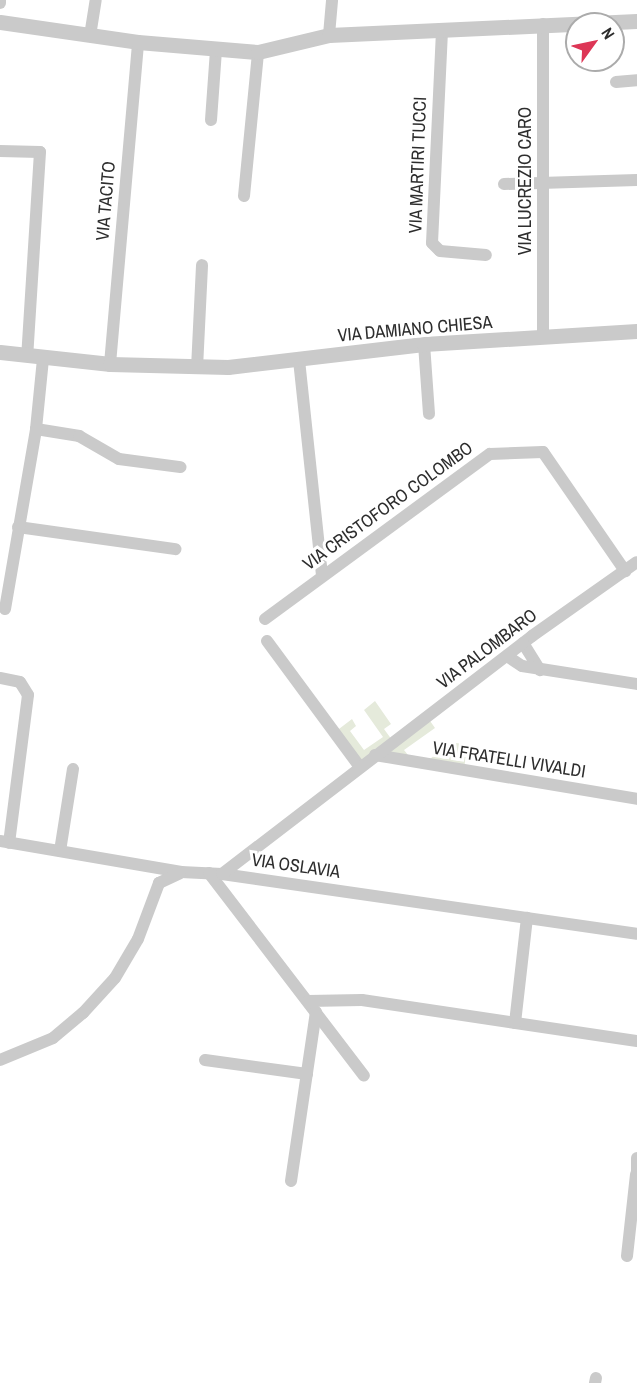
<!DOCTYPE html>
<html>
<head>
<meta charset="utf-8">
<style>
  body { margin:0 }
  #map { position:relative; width:637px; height:1383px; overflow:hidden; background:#fff; font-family:"Archivo Narrow",sans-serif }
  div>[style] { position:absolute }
  .green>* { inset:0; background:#e5eadb }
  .minor>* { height:12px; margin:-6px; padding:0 6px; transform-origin:6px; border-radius:6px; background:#cacaca }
  .tertiary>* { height:15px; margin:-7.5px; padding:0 7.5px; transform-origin:7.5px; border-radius:7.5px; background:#cacaca }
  span { translate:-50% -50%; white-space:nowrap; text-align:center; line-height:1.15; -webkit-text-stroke:6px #fff; paint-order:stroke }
  .street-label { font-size:18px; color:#2d2d2d }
  .north { position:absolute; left:565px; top:12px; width:60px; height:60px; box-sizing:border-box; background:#fff; border:2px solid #ababab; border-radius:50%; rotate:57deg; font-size:16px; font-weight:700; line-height:24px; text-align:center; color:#2d2d2d }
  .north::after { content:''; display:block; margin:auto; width:21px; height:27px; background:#dd3656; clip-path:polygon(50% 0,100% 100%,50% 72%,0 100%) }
</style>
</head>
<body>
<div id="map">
  <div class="green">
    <div style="clip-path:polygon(375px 701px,391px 724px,384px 729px,392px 740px,360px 765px,335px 732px,352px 719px,356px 726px,350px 731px,364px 750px,383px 737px,364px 710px)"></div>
    <div style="clip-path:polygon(428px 718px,435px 728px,404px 750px,412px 760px,378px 754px)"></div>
    <div style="clip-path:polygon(451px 742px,467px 745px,464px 770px,425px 763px)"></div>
  </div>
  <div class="minor">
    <div style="left:0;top:3px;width:3px;rotate:-90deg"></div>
    <div style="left:442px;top:31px;width:212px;rotate:92.7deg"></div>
    <div style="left:432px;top:243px;width:11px;rotate:45deg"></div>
    <div style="left:440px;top:251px;width:46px;rotate:5deg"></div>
    <div style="left:329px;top:35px;width:35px;rotate:-85deg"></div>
    <div style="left:90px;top:36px;width:36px;rotate:-81deg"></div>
    <div style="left:616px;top:82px;width:21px;rotate:-5deg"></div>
    <div style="left:211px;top:120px;width:69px;rotate:-85.9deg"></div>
    <div style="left:0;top:151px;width:40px;rotate:1.4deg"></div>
    <div style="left:40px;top:152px;width:204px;rotate:93.6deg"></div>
    <div style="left:504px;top:184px;width:133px;rotate:-1.7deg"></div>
    <div style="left:244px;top:196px;width:145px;rotate:-84.4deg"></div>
    <div style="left:543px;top:337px;width:313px;rotate:-90deg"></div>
    <div style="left:424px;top:344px;width:70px;rotate:85.9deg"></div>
    <div style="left:299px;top:360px;width:216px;rotate:83.9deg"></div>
    <div style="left:110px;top:364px;width:323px;rotate:-85deg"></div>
    <div style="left:197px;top:368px;width:103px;rotate:-87.2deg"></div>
    <div style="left:36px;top:429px;width:44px;rotate:9.2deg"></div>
    <div style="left:79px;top:436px;width:46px;rotate:29.9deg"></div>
    <div style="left:119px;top:459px;width:62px;rotate:7.5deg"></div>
    <div style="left:18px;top:527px;width:159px;rotate:8deg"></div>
    <div style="left:5px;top:609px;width:183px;rotate:-80.2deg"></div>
    <div style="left:36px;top:429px;width:70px;rotate:-84.3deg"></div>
    <div style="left:265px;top:619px;width:279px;rotate:-36.3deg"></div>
    <div style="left:490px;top:454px;width:53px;rotate:-2.2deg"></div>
    <div style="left:543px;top:452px;width:145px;rotate:55.4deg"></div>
    <div style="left:267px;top:641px;width:157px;rotate:53.6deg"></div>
    <div style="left:523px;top:643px;width:32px;rotate:58deg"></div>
    <div style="left:507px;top:656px;width:18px;rotate:34deg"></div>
    <div style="left:522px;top:666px;width:116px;rotate:8.9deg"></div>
    <div style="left:0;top:678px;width:20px;rotate:11deg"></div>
    <div style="left:20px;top:682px;width:15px;rotate:58deg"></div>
    <div style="left:28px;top:695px;width:149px;rotate:97.3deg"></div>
    <div style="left:375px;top:755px;width:266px;rotate:9.5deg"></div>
    <div style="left:0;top:841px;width:184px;rotate:9.7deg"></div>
    <div style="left:181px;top:872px;width:41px;rotate:2.8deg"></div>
    <div style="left:222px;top:874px;width:419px;rotate:8.2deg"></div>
    <div style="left:60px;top:851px;width:83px;rotate:-81deg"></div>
    <div style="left:209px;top:873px;width:255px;rotate:52.6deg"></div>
    <div style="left:222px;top:874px;width:391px;rotate:-37.5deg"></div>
    <div style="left:532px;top:636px;width:128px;rotate:-35.2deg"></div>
    <div style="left:308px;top:1001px;width:54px;rotate:-1.1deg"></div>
    <div style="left:362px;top:1000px;width:278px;rotate:8.5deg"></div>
    <div style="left:515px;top:1023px;width:106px;rotate:-83.5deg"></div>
    <div style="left:0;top:1060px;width:57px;rotate:-22.5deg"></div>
    <div style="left:53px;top:1038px;width:39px;rotate:-40deg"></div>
    <div style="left:83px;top:1013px;width:47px;rotate:-47.6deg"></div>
    <div style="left:115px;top:978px;width:45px;rotate:-59.5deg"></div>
    <div style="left:138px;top:939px;width:60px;rotate:-69.4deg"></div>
    <div style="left:159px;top:883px;width:23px;rotate:-25deg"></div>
    <div style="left:205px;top:1060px;width:103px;rotate:7.8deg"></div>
    <div style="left:637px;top:1158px;width:16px;rotate:90deg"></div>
    <div style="left:291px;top:1181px;width:171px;rotate:-81.6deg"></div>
    <div style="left:627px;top:1256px;width:82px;rotate:-83.7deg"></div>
    <div style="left:595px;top:1383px;width:5px;rotate:-79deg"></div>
  </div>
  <div class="tertiary">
    <div style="left:0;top:22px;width:139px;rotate:8.2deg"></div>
    <div style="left:138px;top:42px;width:120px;rotate:4.8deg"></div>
    <div style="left:258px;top:52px;width:73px;rotate:-13.5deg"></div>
    <div style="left:329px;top:35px;width:308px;rotate:-2.6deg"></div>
    <div style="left:0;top:352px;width:111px;rotate:6.2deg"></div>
    <div style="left:110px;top:364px;width:118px;rotate:1.5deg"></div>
    <div style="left:228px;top:367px;width:197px;rotate:-6.7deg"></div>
    <div style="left:424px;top:344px;width:213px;rotate:-3.5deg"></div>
  </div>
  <div class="street-label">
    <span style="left:418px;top:165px;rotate:-88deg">VIA MARTIRI TUCCI</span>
    <span style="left:525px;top:181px;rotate:-90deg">VIA LUCREZIO CARO</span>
    <span style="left:106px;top:201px;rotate:-85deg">VIA TACITO</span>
    <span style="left:415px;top:329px;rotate:-5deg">VIA DAMIANO CHIESA</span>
    <span style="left:388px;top:506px;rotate:-36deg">VIA CRISTOFORO COLOMBO</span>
    <span style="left:487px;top:649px;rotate:-37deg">VIA PALOMBARO</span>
    <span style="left:509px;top:760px;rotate:9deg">VIA FRATELLI VIVALDI</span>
    <span style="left:296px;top:866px;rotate:8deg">VIA OSLAVIA</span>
  </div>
  <div class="north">N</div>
</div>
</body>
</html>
